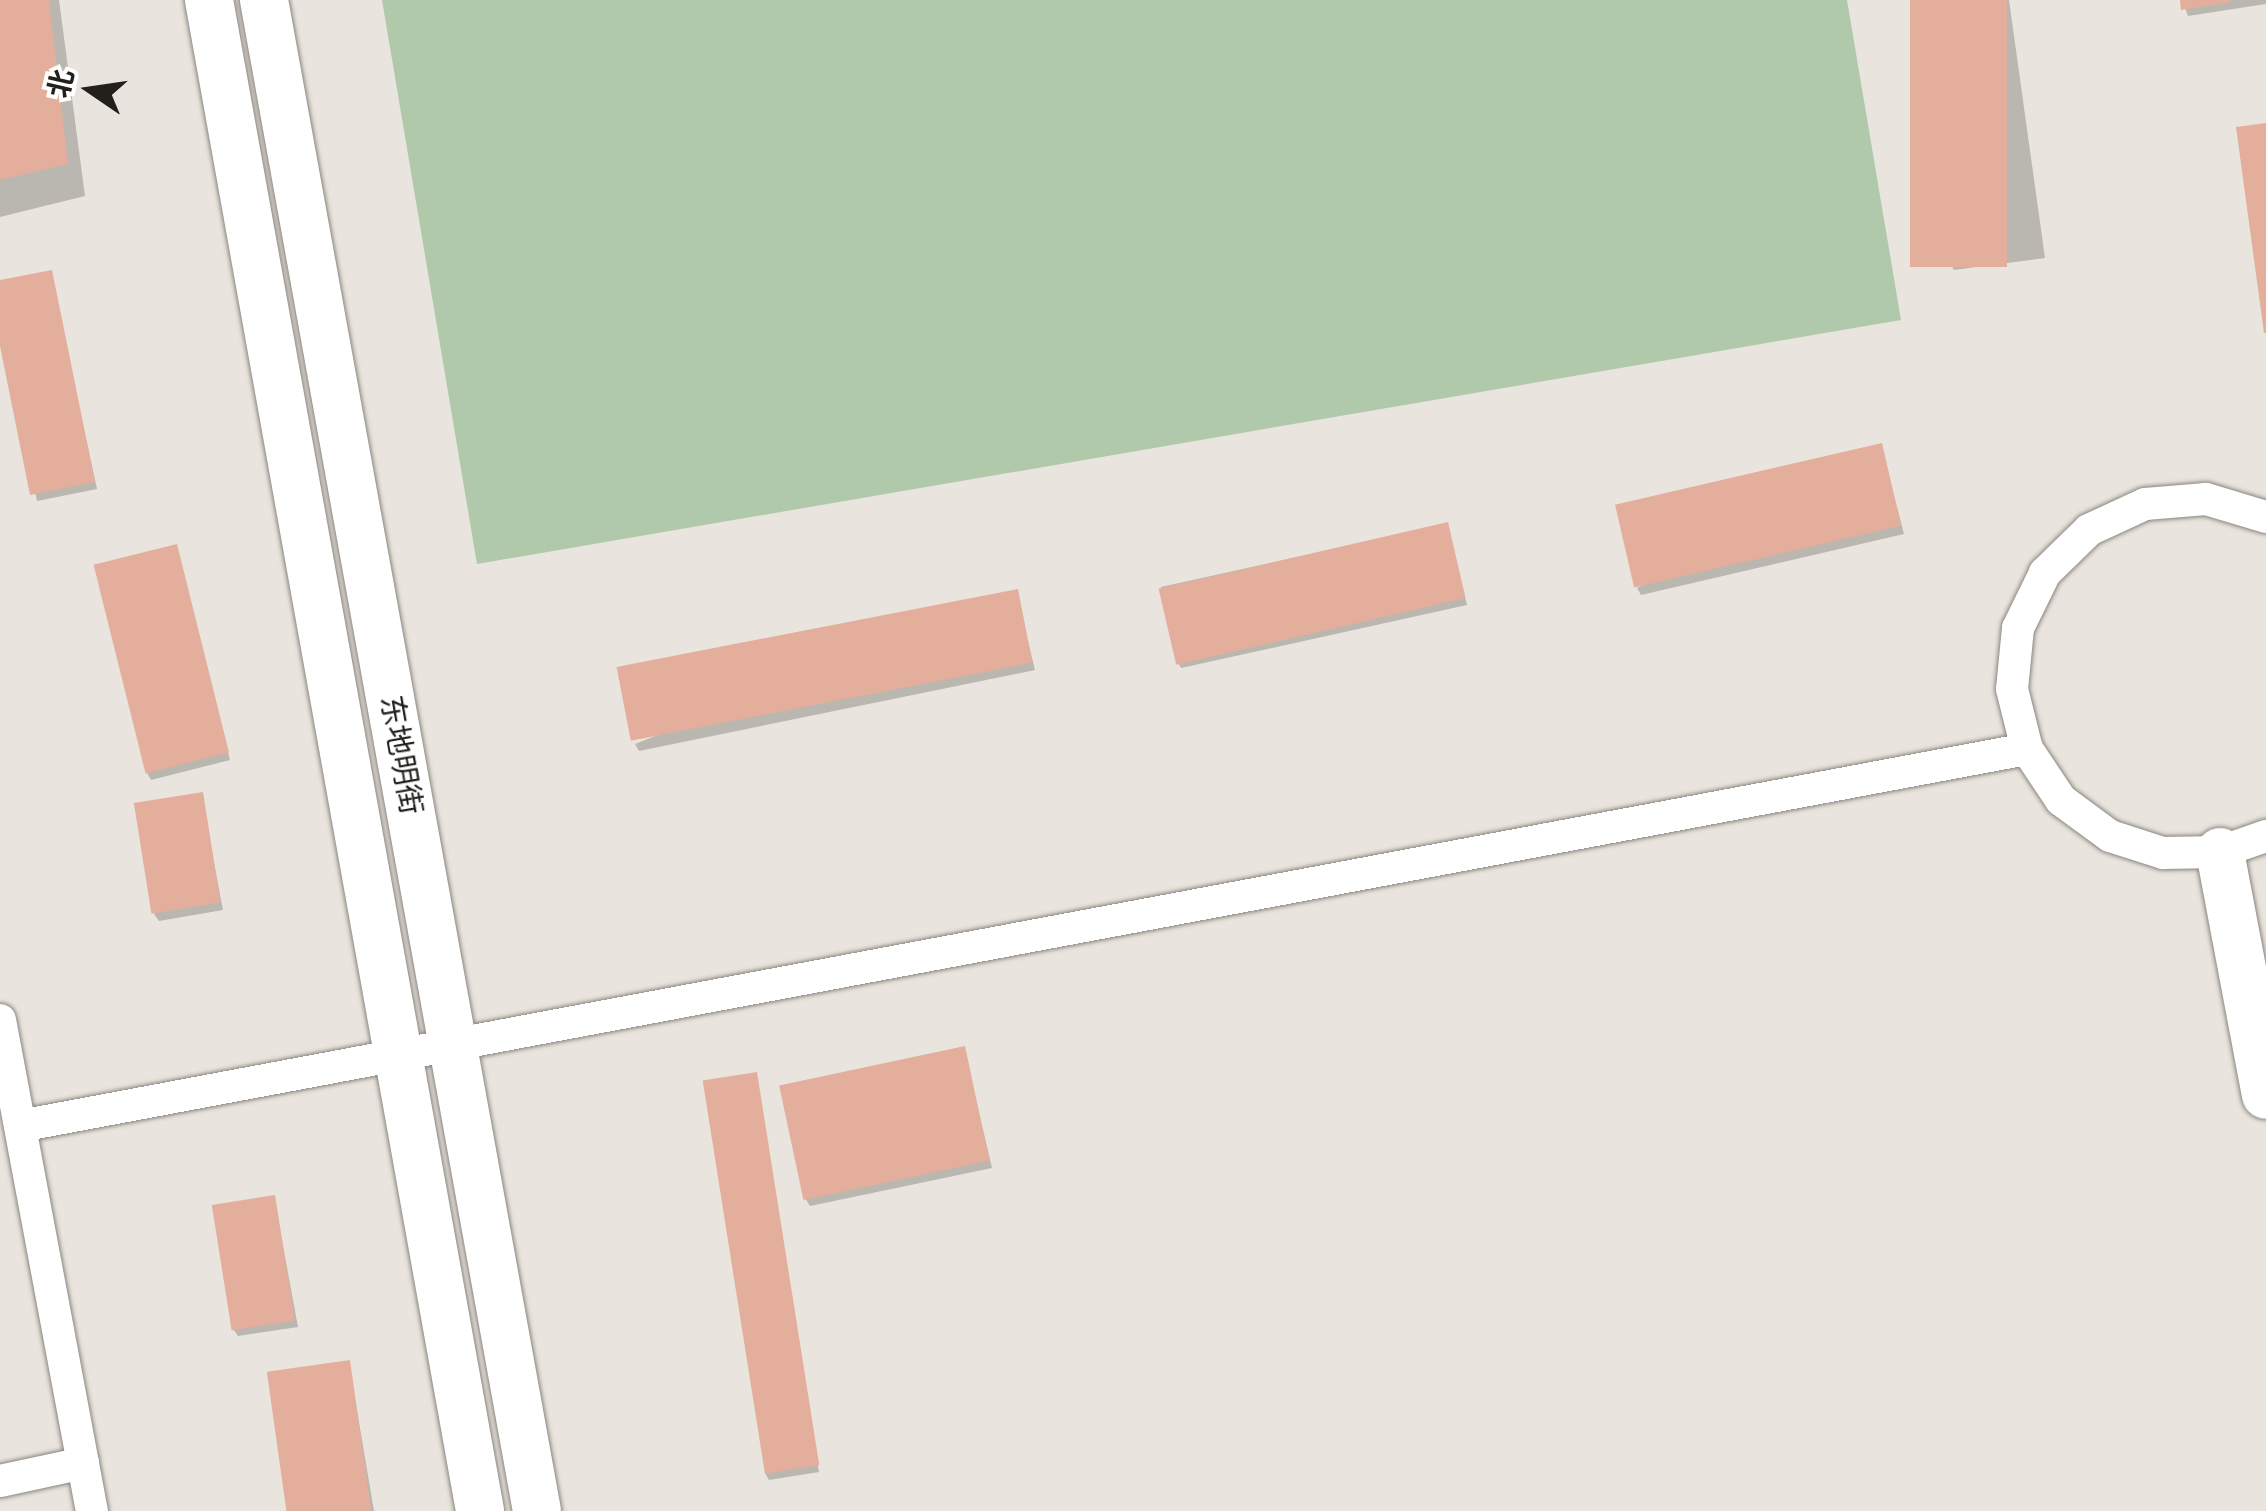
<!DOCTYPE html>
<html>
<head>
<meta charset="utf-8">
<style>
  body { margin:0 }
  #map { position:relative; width:2266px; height:1511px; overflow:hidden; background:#e9e4dd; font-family:Cabin,"Noto Sans SC",sans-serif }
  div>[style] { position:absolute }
  .green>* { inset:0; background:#b1c9ab }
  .shadow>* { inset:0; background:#0003 }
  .building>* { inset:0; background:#e3af9c; transform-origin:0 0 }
  .roads { filter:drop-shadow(0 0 2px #8a867f) drop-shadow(0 0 2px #8a867f) }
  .street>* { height:32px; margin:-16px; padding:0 16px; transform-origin:16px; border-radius:16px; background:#fff }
  .secondary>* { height:48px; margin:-24px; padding:0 24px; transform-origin:24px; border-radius:24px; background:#fff }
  span { translate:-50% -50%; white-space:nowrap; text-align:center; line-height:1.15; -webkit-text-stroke:8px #fff; paint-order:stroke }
  .street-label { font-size:30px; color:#22201d }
  .north { position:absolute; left:40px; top:40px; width:100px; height:100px; -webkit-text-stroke:8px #fff; paint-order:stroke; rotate:283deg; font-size:28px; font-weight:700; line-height:40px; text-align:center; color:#22201d }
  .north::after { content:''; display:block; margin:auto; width:35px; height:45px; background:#22201d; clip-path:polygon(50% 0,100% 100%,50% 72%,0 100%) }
</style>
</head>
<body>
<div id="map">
  <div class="green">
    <div style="clip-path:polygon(382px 0,1847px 0,1901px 320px,477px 564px)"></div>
  </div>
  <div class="shadow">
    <div style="clip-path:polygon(0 0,59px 0,85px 196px,0 217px)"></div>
    <div style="clip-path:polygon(1913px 0,2009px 0,2045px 258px,1954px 270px,1950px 263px)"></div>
    <div style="clip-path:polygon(2182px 0,2266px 0,2266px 4px,2188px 16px)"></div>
    <div style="clip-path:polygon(50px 272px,97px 489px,37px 501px,0 334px,0 283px)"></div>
    <div style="clip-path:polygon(1881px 446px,1904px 534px,1641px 595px,1637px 588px)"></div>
    <div style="clip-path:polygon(1447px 524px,1467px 605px,1181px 668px,1177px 661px,1161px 587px)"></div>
    <div style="clip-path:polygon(175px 547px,230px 760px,151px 780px,147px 773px)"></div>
    <div style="clip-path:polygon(1016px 592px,1035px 670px,639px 751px,635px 744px)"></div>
    <div style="clip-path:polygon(201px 795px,223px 910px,159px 921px,154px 914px)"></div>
    <div style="clip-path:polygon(964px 1049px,992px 1168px,810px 1206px,805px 1198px)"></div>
    <div style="clip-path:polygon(755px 1075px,819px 1472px,769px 1480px,765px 1473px)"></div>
    <div style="clip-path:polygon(274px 1197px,298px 1327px,238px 1336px,233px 1329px)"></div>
    <div style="clip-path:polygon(349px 1363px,374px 1511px,290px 1511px)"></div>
  </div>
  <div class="building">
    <div style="clip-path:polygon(0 0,49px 0,68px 164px,0 180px)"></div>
    <div style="left:1910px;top:0;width:97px;height:267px"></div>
    <div style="clip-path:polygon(2180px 0,2230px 0,2231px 2px,2181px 10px)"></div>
    <div style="clip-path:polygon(2266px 123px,2266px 333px,2264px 333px,2236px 127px)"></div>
    <div style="clip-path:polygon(52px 270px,95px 482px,30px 495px,0 346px,0 280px)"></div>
    <div style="left:1882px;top:443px;width:85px;height:274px;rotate:77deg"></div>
    <div style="left:1448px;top:522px;width:78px;height:297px;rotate:77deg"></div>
    <div style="left:177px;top:544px;width:215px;height:86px;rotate:76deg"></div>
    <div style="left:1018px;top:589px;width:75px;height:409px;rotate:79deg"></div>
    <div style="left:203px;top:792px;width:112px;height:70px;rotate:81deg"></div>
    <div style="left:965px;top:1046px;width:117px;height:190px;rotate:78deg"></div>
    <div style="left:757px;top:1072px;width:398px;height:55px;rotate:81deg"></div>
    <div style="left:275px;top:1195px;width:127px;height:64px;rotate:81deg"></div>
    <div style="left:350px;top:1360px;width:153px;height:84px;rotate:82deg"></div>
  </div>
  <div class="roads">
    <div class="street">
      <div style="left:2266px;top:517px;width:63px;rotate:-163.3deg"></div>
      <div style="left:2206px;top:499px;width:61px;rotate:175.3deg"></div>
      <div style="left:2145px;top:504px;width:62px;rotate:155.1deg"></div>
      <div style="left:2089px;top:530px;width:62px;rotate:135.7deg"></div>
      <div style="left:2045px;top:573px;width:61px;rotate:116.1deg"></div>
      <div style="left:2018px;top:628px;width:61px;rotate:95.6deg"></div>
      <div style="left:2012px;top:689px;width:62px;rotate:76deg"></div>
      <div style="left:2027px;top:749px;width:61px;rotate:56.3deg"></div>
      <div style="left:2061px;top:800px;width:61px;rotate:36.3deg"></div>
      <div style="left:2110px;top:836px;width:56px;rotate:17.8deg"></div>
      <div style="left:2163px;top:853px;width:57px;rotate:-1deg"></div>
      <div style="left:2220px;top:852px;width:49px;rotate:-19.2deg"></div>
      <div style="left:0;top:1020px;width:500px;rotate:79.4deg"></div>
      <div style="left:20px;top:1126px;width:2042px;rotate:-10.64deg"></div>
      <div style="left:0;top:1481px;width:85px;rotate:-12.2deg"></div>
    </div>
    <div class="secondary">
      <div style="left:209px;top:0;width:1535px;rotate:79.83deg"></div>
      <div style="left:264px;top:0;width:1535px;rotate:79.76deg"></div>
      <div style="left:2220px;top:852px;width:247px;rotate:79.3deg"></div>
    </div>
  </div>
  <div class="street-label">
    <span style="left:401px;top:755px;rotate:80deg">东地明街</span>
  </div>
  <div class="north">北</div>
</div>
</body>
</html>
